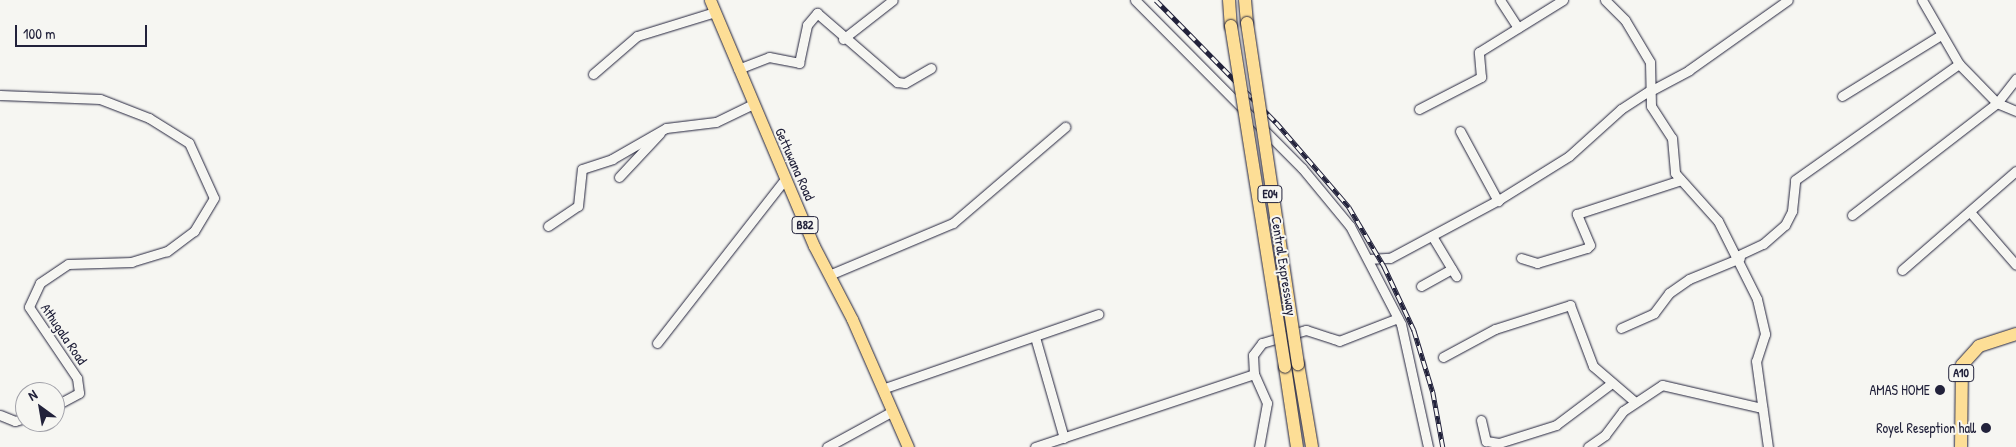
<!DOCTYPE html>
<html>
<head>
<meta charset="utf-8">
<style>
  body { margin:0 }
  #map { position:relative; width:2016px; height:447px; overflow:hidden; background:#f6f6f2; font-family:"Patrick Hand",sans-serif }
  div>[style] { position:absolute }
  .roads { filter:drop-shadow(0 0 1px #22223b) drop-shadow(0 0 1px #22223b) }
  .minor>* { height:9px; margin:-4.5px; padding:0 4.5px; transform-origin:4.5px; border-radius:4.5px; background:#f6f6f2 }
  .major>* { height:11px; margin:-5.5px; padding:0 5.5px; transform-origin:5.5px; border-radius:5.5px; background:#fdde96 }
  .highway>* { height:12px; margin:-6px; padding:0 6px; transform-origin:6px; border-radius:6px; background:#fdde96 }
  .rail>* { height:4.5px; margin-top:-2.25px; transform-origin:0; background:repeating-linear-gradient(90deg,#f6f6f2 0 8px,#22223b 0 16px); box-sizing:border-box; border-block:1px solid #22223b }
  .bridges { filter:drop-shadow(0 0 1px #22223b) drop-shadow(0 0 1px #22223b) }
  .highway-bridge>* { height:12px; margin:-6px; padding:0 6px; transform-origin:6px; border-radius:6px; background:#fdde96 }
  .dots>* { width:14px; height:14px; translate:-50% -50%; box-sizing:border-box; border:2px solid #f6f6f2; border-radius:50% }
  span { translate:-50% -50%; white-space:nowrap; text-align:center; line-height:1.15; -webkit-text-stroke:4px #f6f6f2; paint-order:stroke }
  .shield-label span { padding:1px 4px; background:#f6f6f2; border:1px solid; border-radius:4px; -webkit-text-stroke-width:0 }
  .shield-label { font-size:12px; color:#22223b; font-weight:700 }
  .street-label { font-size:14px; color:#22223b }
  .poi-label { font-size:14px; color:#22223b }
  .right { translate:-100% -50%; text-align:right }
  .north { position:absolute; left:15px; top:382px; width:50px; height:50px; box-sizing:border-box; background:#f6f6f2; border:1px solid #a1a1a9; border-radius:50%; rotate:328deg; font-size:14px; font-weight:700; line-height:20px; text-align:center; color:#22223b }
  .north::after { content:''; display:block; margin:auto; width:18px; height:22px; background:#22223b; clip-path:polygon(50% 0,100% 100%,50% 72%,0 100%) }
  .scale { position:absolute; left:15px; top:25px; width:132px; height:22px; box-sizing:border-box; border:2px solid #22223b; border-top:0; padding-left:6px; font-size:15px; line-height:18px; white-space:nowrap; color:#22223b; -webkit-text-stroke:4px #f6f6f2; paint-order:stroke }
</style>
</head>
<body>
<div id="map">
  <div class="roads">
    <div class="minor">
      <div style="left:1135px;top:0;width:237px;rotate:45.2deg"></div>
      <div style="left:1302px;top:168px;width:75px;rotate:50.4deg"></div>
      <div style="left:1350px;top:226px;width:110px;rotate:62.5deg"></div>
      <div style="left:1401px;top:324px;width:126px;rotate:77.6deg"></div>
      <div style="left:1500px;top:0;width:33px;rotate:57deg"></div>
      <div style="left:1605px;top:0;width:28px;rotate:45deg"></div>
      <div style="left:1625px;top:20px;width:49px;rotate:59.2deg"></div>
      <div style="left:1650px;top:62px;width:44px;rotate:88.7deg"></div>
      <div style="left:1651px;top:106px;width:38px;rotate:57deg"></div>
      <div style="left:1672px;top:138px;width:35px;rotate:85deg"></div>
      <div style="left:1675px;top:173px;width:64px;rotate:48.1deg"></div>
      <div style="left:1718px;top:221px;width:87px;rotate:63.4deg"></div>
      <div style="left:1757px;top:299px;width:36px;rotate:77deg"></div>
      <div style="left:1765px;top:334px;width:28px;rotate:108deg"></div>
      <div style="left:1756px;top:361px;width:87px;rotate:82.1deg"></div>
      <div style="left:1922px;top:0;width:74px;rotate:60deg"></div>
      <div style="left:1959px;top:64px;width:54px;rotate:45.7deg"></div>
      <div style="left:1997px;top:103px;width:21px;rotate:23deg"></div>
      <div style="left:843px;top:39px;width:63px;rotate:-38deg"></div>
      <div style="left:738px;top:69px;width:33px;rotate:-21deg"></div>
      <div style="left:769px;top:57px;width:31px;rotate:11deg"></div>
      <div style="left:799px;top:63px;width:39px;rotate:-78deg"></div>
      <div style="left:807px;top:25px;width:16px;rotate:-50deg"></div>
      <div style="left:817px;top:13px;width:106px;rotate:40.8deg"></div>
      <div style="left:897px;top:82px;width:8px;rotate:7deg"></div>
      <div style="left:905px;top:83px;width:30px;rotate:-30deg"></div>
      <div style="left:593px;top:74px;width:58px;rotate:-40.8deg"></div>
      <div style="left:637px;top:36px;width:82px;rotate:-17.1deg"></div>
      <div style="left:1654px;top:89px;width:40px;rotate:-28deg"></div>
      <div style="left:1689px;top:70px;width:121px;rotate:-35.3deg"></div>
      <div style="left:0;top:95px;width:100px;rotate:2.3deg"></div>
      <div style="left:100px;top:99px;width:53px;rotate:21.2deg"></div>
      <div style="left:149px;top:118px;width:47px;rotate:32deg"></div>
      <div style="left:189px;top:143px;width:60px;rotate:65.6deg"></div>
      <div style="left:214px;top:198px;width:39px;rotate:121deg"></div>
      <div style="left:194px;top:231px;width:34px;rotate:143deg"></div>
      <div style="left:167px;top:251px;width:37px;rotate:163deg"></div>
      <div style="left:132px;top:262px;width:64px;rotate:178.2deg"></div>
      <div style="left:68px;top:264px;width:34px;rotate:146deg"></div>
      <div style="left:40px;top:283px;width:26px;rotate:115deg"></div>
      <div style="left:29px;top:307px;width:86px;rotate:55.9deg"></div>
      <div style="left:77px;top:378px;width:15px;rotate:82deg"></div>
      <div style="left:79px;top:393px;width:27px;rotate:152deg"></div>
      <div style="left:1842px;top:96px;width:114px;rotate:-31.7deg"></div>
      <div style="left:1419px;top:109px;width:70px;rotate:-27.3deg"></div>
      <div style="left:1481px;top:77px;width:25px;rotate:-95deg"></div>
      <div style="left:1479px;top:52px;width:99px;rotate:-31.8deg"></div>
      <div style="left:1460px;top:131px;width:80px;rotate:61.5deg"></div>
      <div style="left:619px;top:177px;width:60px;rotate:-47deg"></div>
      <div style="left:1970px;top:212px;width:70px;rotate:49deg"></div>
      <div style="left:1852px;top:215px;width:183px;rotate:-37.7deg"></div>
      <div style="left:1997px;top:103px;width:31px;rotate:-52deg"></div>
      <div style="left:548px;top:226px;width:36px;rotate:-34deg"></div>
      <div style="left:578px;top:206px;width:37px;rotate:-84deg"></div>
      <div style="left:582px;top:169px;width:32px;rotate:-18deg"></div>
      <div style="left:612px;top:159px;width:62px;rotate:-29.9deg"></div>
      <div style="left:666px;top:128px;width:50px;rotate:-6.8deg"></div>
      <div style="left:716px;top:122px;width:41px;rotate:-25.9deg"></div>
      <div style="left:1432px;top:236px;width:47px;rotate:59deg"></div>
      <div style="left:1739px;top:255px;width:26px;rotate:-25deg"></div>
      <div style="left:1763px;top:244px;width:29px;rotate:-41deg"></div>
      <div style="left:1785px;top:225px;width:16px;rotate:-63deg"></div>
      <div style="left:1792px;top:211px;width:31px;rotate:-84deg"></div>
      <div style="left:1795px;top:180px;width:201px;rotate:-35.3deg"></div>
      <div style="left:1521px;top:258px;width:17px;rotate:17deg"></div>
      <div style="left:1537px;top:263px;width:52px;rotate:-16.7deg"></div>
      <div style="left:1587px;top:248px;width:4px;rotate:-45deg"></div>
      <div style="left:1590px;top:245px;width:34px;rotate:-113deg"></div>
      <div style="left:1577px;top:214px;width:109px;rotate:-18.1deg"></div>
      <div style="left:1368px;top:259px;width:22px;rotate:-3deg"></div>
      <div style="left:1390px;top:258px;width:125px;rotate:-28.2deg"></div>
      <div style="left:1500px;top:199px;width:81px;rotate:-31.9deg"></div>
      <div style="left:1569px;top:156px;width:70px;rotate:-42.1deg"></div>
      <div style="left:1621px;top:109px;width:33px;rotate:-33deg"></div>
      <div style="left:1902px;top:270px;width:151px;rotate:-41deg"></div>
      <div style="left:829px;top:275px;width:134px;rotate:-22.8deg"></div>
      <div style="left:953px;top:223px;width:148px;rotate:-40.6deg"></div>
      <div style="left:1421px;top:286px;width:35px;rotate:-29deg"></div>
      <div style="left:1621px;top:328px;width:36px;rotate:-24deg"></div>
      <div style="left:1654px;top:313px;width:25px;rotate:-53deg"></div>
      <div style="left:1669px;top:293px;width:24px;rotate:-35deg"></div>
      <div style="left:1689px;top:279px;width:55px;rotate:-22.4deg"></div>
      <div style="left:1035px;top:337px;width:105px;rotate:74deg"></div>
      <div style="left:657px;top:343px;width:209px;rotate:-52deg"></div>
      <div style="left:1443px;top:357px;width:59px;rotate:-28.3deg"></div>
      <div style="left:1495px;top:329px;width:79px;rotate:-17.7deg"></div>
      <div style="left:1570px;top:305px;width:65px;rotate:69.3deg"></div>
      <div style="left:1593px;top:366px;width:54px;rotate:40.5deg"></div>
      <div style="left:882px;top:389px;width:229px;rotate:-19.1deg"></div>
      <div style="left:0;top:415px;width:16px;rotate:22deg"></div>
      <div style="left:15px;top:421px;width:10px;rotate:-17deg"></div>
      <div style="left:1481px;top:420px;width:22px;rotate:77deg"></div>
      <div style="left:1486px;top:441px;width:13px;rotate:9deg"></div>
      <div style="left:1499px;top:443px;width:60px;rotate:-17.5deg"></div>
      <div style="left:1556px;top:425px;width:70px;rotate:-36.9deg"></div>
      <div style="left:827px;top:447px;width:73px;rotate:-28.7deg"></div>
      <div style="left:1035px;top:447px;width:231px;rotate:-18.4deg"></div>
      <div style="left:1259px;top:447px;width:45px;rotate:-79.7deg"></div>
      <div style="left:1267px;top:403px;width:32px;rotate:-114deg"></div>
      <div style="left:1254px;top:374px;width:19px;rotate:-93deg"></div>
      <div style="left:1253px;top:355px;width:15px;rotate:-53deg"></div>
      <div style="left:1262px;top:343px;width:46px;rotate:-16.5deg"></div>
      <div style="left:1306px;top:330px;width:35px;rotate:18deg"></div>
      <div style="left:1339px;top:341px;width:63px;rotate:-21.3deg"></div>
      <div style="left:1588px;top:447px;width:21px;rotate:-35deg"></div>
      <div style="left:1605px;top:435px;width:30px;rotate:-53deg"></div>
      <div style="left:1623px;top:411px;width:47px;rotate:-33.7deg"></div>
      <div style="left:1662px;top:385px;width:103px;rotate:13deg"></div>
    </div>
    <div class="major">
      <div style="left:710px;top:0;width:267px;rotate:67.1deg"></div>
      <div style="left:814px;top:246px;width:82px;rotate:62.5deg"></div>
      <div style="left:852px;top:319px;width:140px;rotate:66.4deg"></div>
    </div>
    <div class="highway">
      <div style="left:1229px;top:0;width:26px;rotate:86deg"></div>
      <div style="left:1245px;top:0;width:23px;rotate:85deg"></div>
      <div style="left:1298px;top:364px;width:84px;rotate:80.4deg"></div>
      <div style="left:1285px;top:367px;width:81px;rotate:81.5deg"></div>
      <div style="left:1961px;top:447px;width:82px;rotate:-89.3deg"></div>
      <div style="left:1962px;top:365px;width:25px;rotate:-48deg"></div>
      <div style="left:1979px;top:346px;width:39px;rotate:-18deg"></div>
    </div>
  </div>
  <div class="rail">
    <div style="left:1156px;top:0;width:171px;rotate:45.5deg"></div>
    <div style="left:1276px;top:122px;width:112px;rotate:49.3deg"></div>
    <div style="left:1349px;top:207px;width:69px;rotate:59.3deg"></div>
    <div style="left:1384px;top:266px;width:71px;rotate:64.9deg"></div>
    <div style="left:1414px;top:330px;width:65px;rotate:73deg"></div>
    <div style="left:1433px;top:392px;width:56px;rotate:79.7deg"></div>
  </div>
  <div class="bridges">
    <div class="highway-bridge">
      <div style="left:1247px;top:23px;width:345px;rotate:81.5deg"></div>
      <div style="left:1231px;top:26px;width:345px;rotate:81deg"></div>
    </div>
  </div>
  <div class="dots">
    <div style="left:1940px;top:390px;background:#22223b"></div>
    <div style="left:1986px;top:428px;background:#22223b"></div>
  </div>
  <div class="shield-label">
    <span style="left:1270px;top:194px">E04</span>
    <span style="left:805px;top:225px">B82</span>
    <span style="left:1961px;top:373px">A10</span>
  </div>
  <div class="street-label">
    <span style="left:795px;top:164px;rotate:66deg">Gettuwana Road</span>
    <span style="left:1284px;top:266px;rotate:81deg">Central Expressway</span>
    <span style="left:64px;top:334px;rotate:56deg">Athugala Road</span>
  </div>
  <div class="poi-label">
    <span class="right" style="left:1930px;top:390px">AMAS HOME</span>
    <span class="right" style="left:1976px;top:428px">Royel Reseption hall</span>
  </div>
  <div class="north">N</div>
  <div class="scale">100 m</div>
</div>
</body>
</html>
